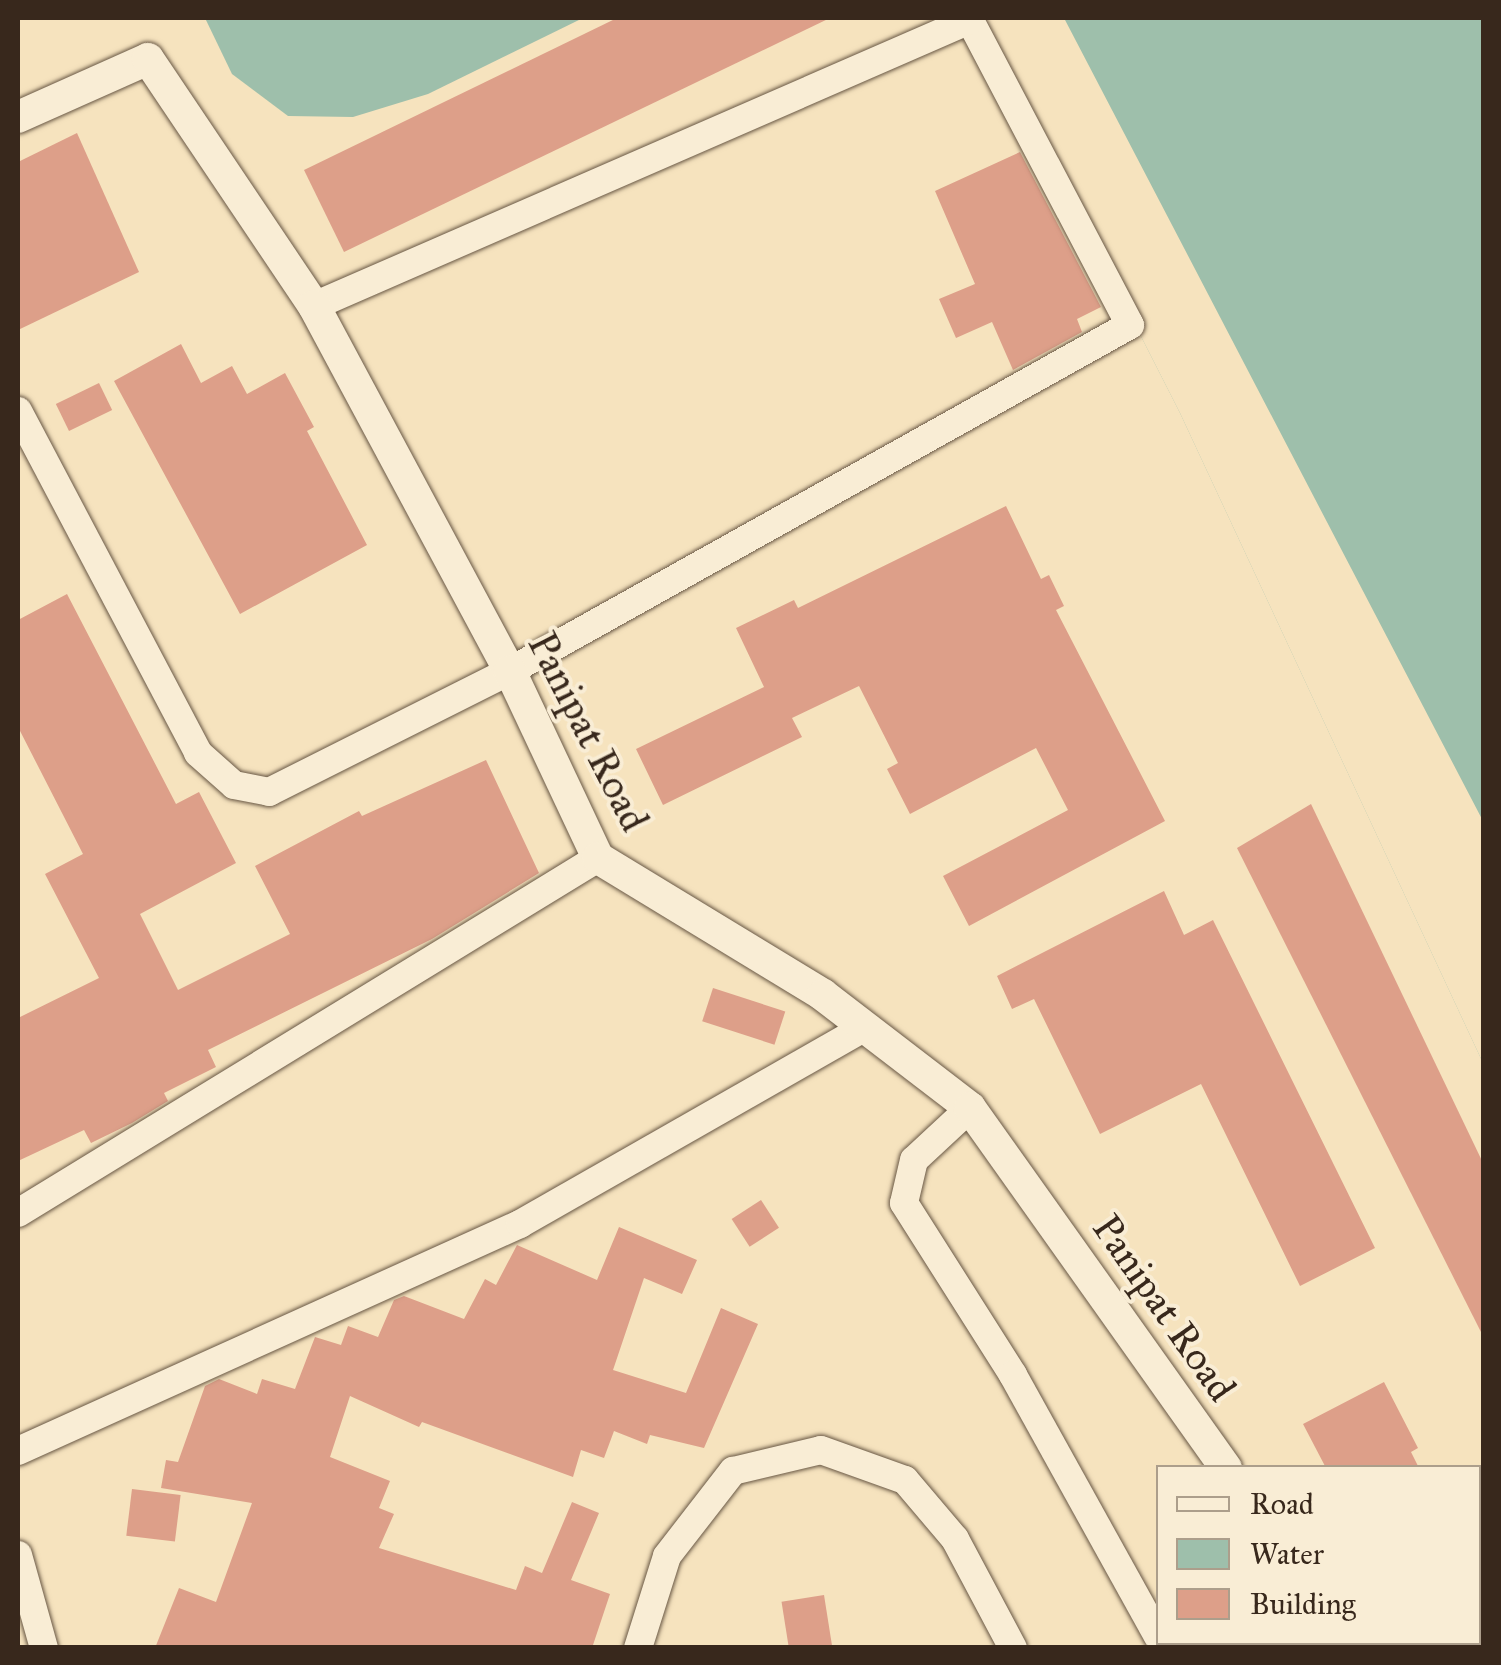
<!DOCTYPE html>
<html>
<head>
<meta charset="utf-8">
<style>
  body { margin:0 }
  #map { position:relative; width:1501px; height:1665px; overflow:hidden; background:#f6e3be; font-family:"IM FELL Great Primer",serif }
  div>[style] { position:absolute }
  .water>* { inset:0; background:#9ebfab }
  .pier>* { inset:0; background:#f6e3be }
  .building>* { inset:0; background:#dd9f89; transform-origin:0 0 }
  .roads { filter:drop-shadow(0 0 2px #685744) drop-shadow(0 0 2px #685744) }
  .minor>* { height:28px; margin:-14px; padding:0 14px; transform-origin:14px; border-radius:14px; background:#f9edd5 }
  .tertiary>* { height:32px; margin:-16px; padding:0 16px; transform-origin:16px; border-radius:16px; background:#f9edd5 }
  span { translate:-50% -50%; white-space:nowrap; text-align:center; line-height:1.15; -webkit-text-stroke:8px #f9edd5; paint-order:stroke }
  .street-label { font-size:40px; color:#38281c }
  .frame { position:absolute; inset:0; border:20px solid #38281c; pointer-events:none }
  .legend { position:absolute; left:1156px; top:1465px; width:325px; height:180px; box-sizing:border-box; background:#f9edd5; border:2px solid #ac9e8b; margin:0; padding:12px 18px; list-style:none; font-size:30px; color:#38281c }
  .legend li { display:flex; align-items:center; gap:20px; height:50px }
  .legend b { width:50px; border:2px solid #ac9e8b }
</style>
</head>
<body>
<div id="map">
  <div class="water">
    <div style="clip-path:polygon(205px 18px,583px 18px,428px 94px,353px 117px,288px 116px,232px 74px)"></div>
    <div style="clip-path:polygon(979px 18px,1483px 18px,1483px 1063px,1180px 413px)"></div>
  </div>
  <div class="pier">
    <div style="clip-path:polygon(979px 18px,1064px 18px,1483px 821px,1483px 1063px,1180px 413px)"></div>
  </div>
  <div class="building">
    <div style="clip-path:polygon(617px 18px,830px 18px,344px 252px,304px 170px)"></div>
    <div style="clip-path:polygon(77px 133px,139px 272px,18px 330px,18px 162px)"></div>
    <div style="clip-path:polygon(1020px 152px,1101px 307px,1077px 319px,1082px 332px,1013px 370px,992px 322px,956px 338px,939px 299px,975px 284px,935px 191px)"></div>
    <div style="clip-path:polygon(181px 344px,201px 383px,232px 366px,247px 394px,285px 373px,314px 427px,307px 431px,367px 545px,240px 614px,114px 381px)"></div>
    <div style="left:99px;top:383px;width:30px;height:48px;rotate:64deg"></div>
    <div style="clip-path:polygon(1006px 506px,1041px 579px,1049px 575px,1064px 606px,1056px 610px,1165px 821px,969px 926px,943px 876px,1068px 810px,1036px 748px,910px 814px,887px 769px,898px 763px,859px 686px,792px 718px,802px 737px,663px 805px,636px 749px,764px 687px,736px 628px,794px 600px,798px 608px)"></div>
    <div style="clip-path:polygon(67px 594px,176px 804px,199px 792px,236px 863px,140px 914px,178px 990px,290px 934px,255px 866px,359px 811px,362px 816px,486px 760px,539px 873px,432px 939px,208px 1050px,216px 1067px,164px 1093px,168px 1101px,132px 1123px,91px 1143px,84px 1130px,18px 1161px,18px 1018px,99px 978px,45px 874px,83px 854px,18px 727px,18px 620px)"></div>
    <div style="clip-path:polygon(1311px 804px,1484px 1165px,1484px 1338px,1237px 848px)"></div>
    <div style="clip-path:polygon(1164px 891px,1184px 935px,1213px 920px,1375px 1248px,1300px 1286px,1201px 1084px,1100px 1134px,1034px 999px,1012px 1009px,997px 976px)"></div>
    <div style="left:713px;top:988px;width:76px;height:35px;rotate:18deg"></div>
    <div style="left:761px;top:1200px;width:33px;height:35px;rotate:57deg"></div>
    <div style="clip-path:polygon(619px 1227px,697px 1260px,682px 1294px,644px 1278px,613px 1370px,686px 1393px,721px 1308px,758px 1324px,704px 1448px,650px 1435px,647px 1444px,614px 1431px,604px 1458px,581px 1450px,573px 1477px,422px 1422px,419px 1427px,350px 1396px,330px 1457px,390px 1481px,379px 1508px,394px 1514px,379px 1548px,516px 1590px,525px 1566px,542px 1573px,572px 1502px,599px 1513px,571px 1580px,610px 1594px,592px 1648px,155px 1648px,179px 1588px,216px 1602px,252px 1503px,161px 1488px,166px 1460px,178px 1462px,205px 1386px,219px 1379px,257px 1394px,262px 1379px,295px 1389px,315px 1337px,341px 1345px,348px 1326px,378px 1337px,394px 1300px,404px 1296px,464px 1319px,485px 1279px,496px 1285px,517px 1245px,597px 1280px)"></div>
    <div style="clip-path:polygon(1384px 1382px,1418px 1448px,1411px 1452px,1419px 1468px,1326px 1468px,1303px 1424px)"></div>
    <div style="left:132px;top:1489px;width:49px;height:47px;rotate:7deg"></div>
    <div style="left:824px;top:1595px;width:54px;height:43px;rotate:81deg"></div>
  </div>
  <div class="roads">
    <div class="minor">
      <div style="left:18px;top:411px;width:386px;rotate:62.2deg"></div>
      <div style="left:198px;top:753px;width:48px;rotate:41.6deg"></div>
      <div style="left:234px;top:785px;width:36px;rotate:11deg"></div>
      <div style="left:269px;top:792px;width:270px;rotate:-26.7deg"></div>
      <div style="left:510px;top:671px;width:710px;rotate:-29.16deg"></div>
      <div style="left:1130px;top:325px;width:344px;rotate:-117.7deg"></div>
      <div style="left:970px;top:20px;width:716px;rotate:156.44deg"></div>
      <div style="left:970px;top:1108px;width:76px;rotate:137.1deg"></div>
      <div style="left:914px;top:1160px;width:44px;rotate:103.1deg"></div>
      <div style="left:904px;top:1203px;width:204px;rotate:57.6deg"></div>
      <div style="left:1013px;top:1375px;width:299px;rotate:61deg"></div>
      <div style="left:18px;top:1213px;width:680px;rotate:-31.47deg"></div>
      <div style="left:18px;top:1451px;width:551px;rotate:-24.33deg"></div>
      <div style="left:520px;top:1224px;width:397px;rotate:-29.7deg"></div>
      <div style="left:18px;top:1555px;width:97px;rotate:74.4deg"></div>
      <div style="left:638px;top:1648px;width:96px;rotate:-72.5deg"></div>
      <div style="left:667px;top:1556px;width:108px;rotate:-52.2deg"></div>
      <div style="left:733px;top:1471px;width:90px;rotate:-13.4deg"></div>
      <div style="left:821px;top:1450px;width:89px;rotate:19.7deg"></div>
      <div style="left:905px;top:1480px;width:77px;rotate:49.7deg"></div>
      <div style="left:955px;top:1539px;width:123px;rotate:62deg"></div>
    </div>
    <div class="tertiary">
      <div style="left:18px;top:117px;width:142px;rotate:-24deg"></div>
      <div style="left:148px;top:59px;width:298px;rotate:56.1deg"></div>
      <div style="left:314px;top:306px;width:414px;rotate:61.8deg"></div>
      <div style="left:510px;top:671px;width:207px;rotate:64.8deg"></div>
      <div style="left:598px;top:858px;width:263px;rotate:31.3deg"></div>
      <div style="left:823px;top:995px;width:185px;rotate:37.5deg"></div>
      <div style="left:970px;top:1108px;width:442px;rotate:54.6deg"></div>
      <div style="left:1350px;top:1642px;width:7px;rotate:56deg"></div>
    </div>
  </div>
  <div class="street-label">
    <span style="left:588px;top:732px;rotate:63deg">Panipat Road</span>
    <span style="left:1164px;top:1308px;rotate:55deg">Panipat Road</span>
  </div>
  <div class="frame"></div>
  <ul class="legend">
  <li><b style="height:12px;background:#f9edd5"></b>Road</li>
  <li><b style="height:28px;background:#9ebfab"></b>Water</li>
  <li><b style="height:28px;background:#dd9f89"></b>Building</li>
  </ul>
</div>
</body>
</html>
